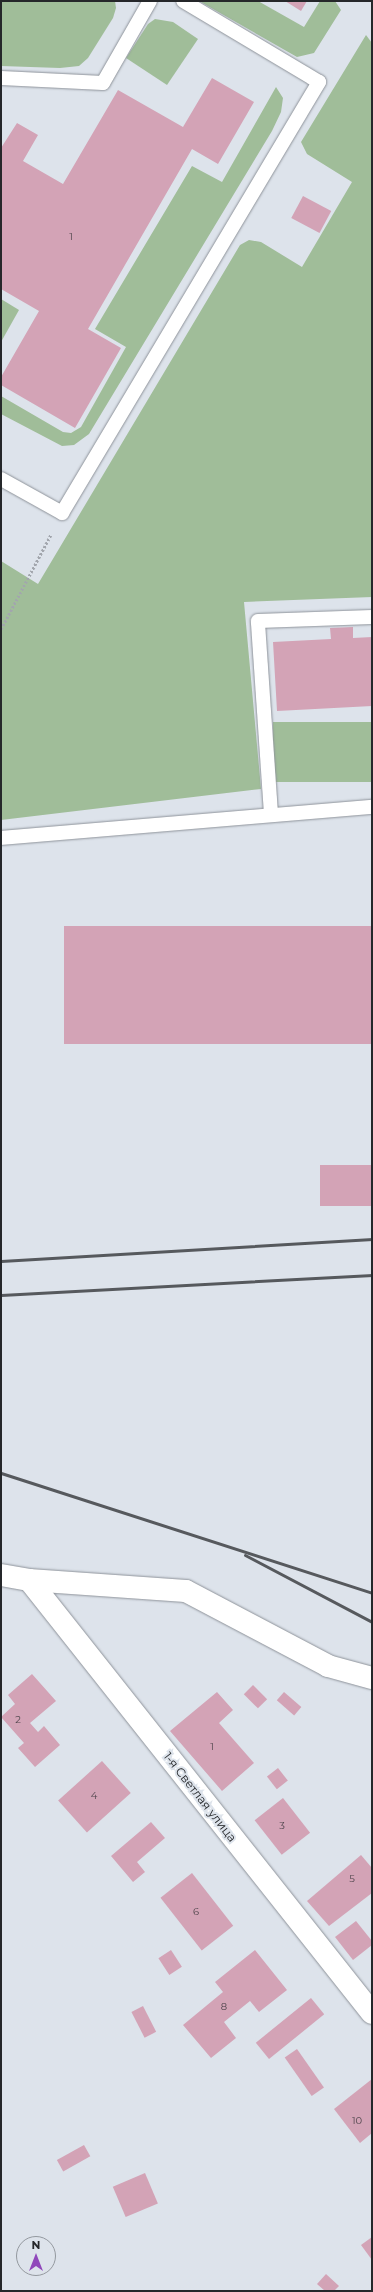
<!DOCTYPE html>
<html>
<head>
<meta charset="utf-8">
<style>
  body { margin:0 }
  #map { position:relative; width:373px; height:2292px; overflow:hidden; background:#dde3eb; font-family:Montserrat,sans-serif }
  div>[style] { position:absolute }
  .green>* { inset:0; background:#a0bd99; transform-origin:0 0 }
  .building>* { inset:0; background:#d3a3b6; transform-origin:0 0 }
  .path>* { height:2.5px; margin-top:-1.25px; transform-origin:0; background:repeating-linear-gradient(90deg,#a2a6ad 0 2px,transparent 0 4px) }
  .roads { filter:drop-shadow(0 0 1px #8e939a) drop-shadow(0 0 1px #8e939a) }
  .service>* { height:14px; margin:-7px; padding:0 7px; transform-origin:7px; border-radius:7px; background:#fff }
  .minor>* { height:22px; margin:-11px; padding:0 11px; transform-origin:11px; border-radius:11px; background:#fff }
  .rail>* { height:3px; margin:-1.5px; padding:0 1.5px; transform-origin:1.5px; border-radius:1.5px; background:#56595d }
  span { translate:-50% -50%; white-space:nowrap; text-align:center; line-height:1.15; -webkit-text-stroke:4px #dde3eb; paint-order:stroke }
  .number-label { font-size:10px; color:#50464d }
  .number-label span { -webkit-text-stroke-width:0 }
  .street-label { font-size:12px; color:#25272a }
  .frame { position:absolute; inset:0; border:2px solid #25272a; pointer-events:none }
  .north { position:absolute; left:16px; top:2236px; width:40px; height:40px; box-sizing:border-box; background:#dde3eb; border:1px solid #93989e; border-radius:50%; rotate:0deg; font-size:11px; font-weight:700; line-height:16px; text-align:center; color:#25272a }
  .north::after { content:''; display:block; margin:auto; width:14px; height:18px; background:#9048bb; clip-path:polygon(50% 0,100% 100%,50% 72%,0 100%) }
</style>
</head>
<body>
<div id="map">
  <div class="green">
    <div style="clip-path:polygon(1px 1px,115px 1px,116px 8px,113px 18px,88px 58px,79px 66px,60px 68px,1px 66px)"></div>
    <div style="clip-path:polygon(199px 1px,258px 1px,304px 27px,320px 1px,335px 1px,341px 10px,314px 53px,297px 57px)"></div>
    <div style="clip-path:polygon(155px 19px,173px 22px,198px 39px,167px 85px,126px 58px,148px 24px)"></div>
    <div style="clip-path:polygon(366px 35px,372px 43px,372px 597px,244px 602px,261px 789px,1px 820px,1px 561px,38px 584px,240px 245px,249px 240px,261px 242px,302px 267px,352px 182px,307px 154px,301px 142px)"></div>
    <div style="clip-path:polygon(276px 87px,283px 98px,281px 112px,272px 131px,89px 434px,74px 445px,62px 446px,1px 414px,1px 396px,63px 432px,71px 433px,81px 427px,126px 347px,95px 329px,192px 166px,222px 182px)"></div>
    <div style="clip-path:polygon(1px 299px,19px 310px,1px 342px)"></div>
    <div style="left:372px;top:722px;width:60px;height:99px;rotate:90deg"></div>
  </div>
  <div class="building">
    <div style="clip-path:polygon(285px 1px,307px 1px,301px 11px)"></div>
    <div style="clip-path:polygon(212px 78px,254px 102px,218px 164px,192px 149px,88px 329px,121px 348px,75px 428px,1px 385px,1px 377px,39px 311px,1px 289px,1px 148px,17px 123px,38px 135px,23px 161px,63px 184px,118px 90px,183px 127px)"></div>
    <div style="left:303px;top:196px;width:32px;height:25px;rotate:28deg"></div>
    <div style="clip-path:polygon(353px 627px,353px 638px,372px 637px,372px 706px,277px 711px,273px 642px,331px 639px,330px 628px)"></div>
    <div style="left:372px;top:926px;width:118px;height:308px;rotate:90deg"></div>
    <div style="left:372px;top:1165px;width:41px;height:52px;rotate:90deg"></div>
    <div style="clip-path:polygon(32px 1674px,56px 1701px,30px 1723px,38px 1732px,44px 1726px,60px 1745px,35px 1767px,18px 1748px,24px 1743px,1px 1717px,15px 1704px,8px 1695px)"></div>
    <div style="left:253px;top:1685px;width:20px;height:13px;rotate:45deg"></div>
    <div style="clip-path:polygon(217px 1692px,233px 1710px,219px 1723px,254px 1763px,222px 1791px,170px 1731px)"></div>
    <div style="left:284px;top:1692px;width:23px;height:11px;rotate:41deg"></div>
    <div style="left:102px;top:1761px;width:43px;height:59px;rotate:48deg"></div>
    <div style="left:278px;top:1768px;width:16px;height:14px;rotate:52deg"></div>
    <div style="left:283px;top:1798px;width:44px;height:36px;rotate:52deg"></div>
    <div style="clip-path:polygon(151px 1822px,165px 1838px,137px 1862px,145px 1872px,133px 1882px,111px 1856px)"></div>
    <div style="clip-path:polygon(361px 1855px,372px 1868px,372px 1893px,329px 1926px,307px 1901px)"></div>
    <div style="left:192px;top:1873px;width:67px;height:40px;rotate:52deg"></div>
    <div style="clip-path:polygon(356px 1921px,372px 1941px,372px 1945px,353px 1960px,335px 1937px)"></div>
    <div style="left:171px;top:1950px;width:20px;height:15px;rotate:57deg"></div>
    <div style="clip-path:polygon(255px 1950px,287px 1990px,259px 2012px,250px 2001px,224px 2022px,236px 2038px,211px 2058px,183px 2025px,223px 1992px,215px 1982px)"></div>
    <div style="left:311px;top:1998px;width:21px;height:71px;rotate:51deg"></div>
    <div style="left:143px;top:2006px;width:29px;height:13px;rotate:63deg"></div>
    <div style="left:297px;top:2049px;width:47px;height:15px;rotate:55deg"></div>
    <div style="clip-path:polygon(372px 2079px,372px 2133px,360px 2143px,334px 2109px)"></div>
    <div style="left:84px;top:2145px;width:13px;height:31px;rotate:61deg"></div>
    <div style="left:145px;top:2173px;width:33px;height:35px;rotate:67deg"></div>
    <div style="clip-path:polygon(372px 2237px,372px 2260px,361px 2245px)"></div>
    <div style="clip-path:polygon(326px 2274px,339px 2286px,334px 2291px,325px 2291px,317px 2284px)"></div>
  </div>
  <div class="path">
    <div style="left:1px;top:629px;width:107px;rotate:-62.2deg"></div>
  </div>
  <div class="roads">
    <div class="service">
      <div style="left:1px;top:78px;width:102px;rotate:2.8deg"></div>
      <div style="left:103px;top:83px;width:95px;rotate:-60.2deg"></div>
      <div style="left:1px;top:479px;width:70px;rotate:29.1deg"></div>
      <div style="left:62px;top:513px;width:502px;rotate:-59.19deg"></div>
      <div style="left:319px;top:82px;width:158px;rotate:-149.2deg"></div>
      <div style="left:271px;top:814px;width:193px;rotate:-93.9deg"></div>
      <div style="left:258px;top:621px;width:114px;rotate:-2deg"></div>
      <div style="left:1px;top:838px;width:372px;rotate:-4.8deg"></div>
    </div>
    <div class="minor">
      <div style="left:1px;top:1575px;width:28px;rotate:10deg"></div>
      <div style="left:29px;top:1580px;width:157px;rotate:4deg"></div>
      <div style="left:186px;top:1591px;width:161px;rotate:27.8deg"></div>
      <div style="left:328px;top:1666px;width:46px;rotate:15.3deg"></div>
      <div style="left:29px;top:1580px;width:552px;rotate:51.62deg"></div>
    </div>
  </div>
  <div class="rail">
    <div style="left:1px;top:1261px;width:372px;rotate:-3.4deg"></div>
    <div style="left:1px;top:1295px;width:372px;rotate:-3.1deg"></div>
    <div style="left:1px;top:1473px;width:390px;rotate:17.9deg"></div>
    <div style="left:245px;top:1555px;width:144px;rotate:27.8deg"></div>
  </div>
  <div class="number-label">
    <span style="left:71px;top:237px">1</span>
    <span style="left:18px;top:1720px">2</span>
    <span style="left:212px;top:1747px">1</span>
    <span style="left:94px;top:1796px">4</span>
    <span style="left:282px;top:1826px">3</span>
    <span style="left:352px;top:1879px">5</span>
    <span style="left:196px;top:1912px">6</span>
    <span style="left:224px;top:2007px">8</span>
    <span style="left:357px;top:2121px">10</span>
  </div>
  <div class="street-label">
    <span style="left:200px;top:1797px;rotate:52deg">1-я Светлая улица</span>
  </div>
  <div class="frame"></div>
  <div class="north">N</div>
</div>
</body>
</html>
